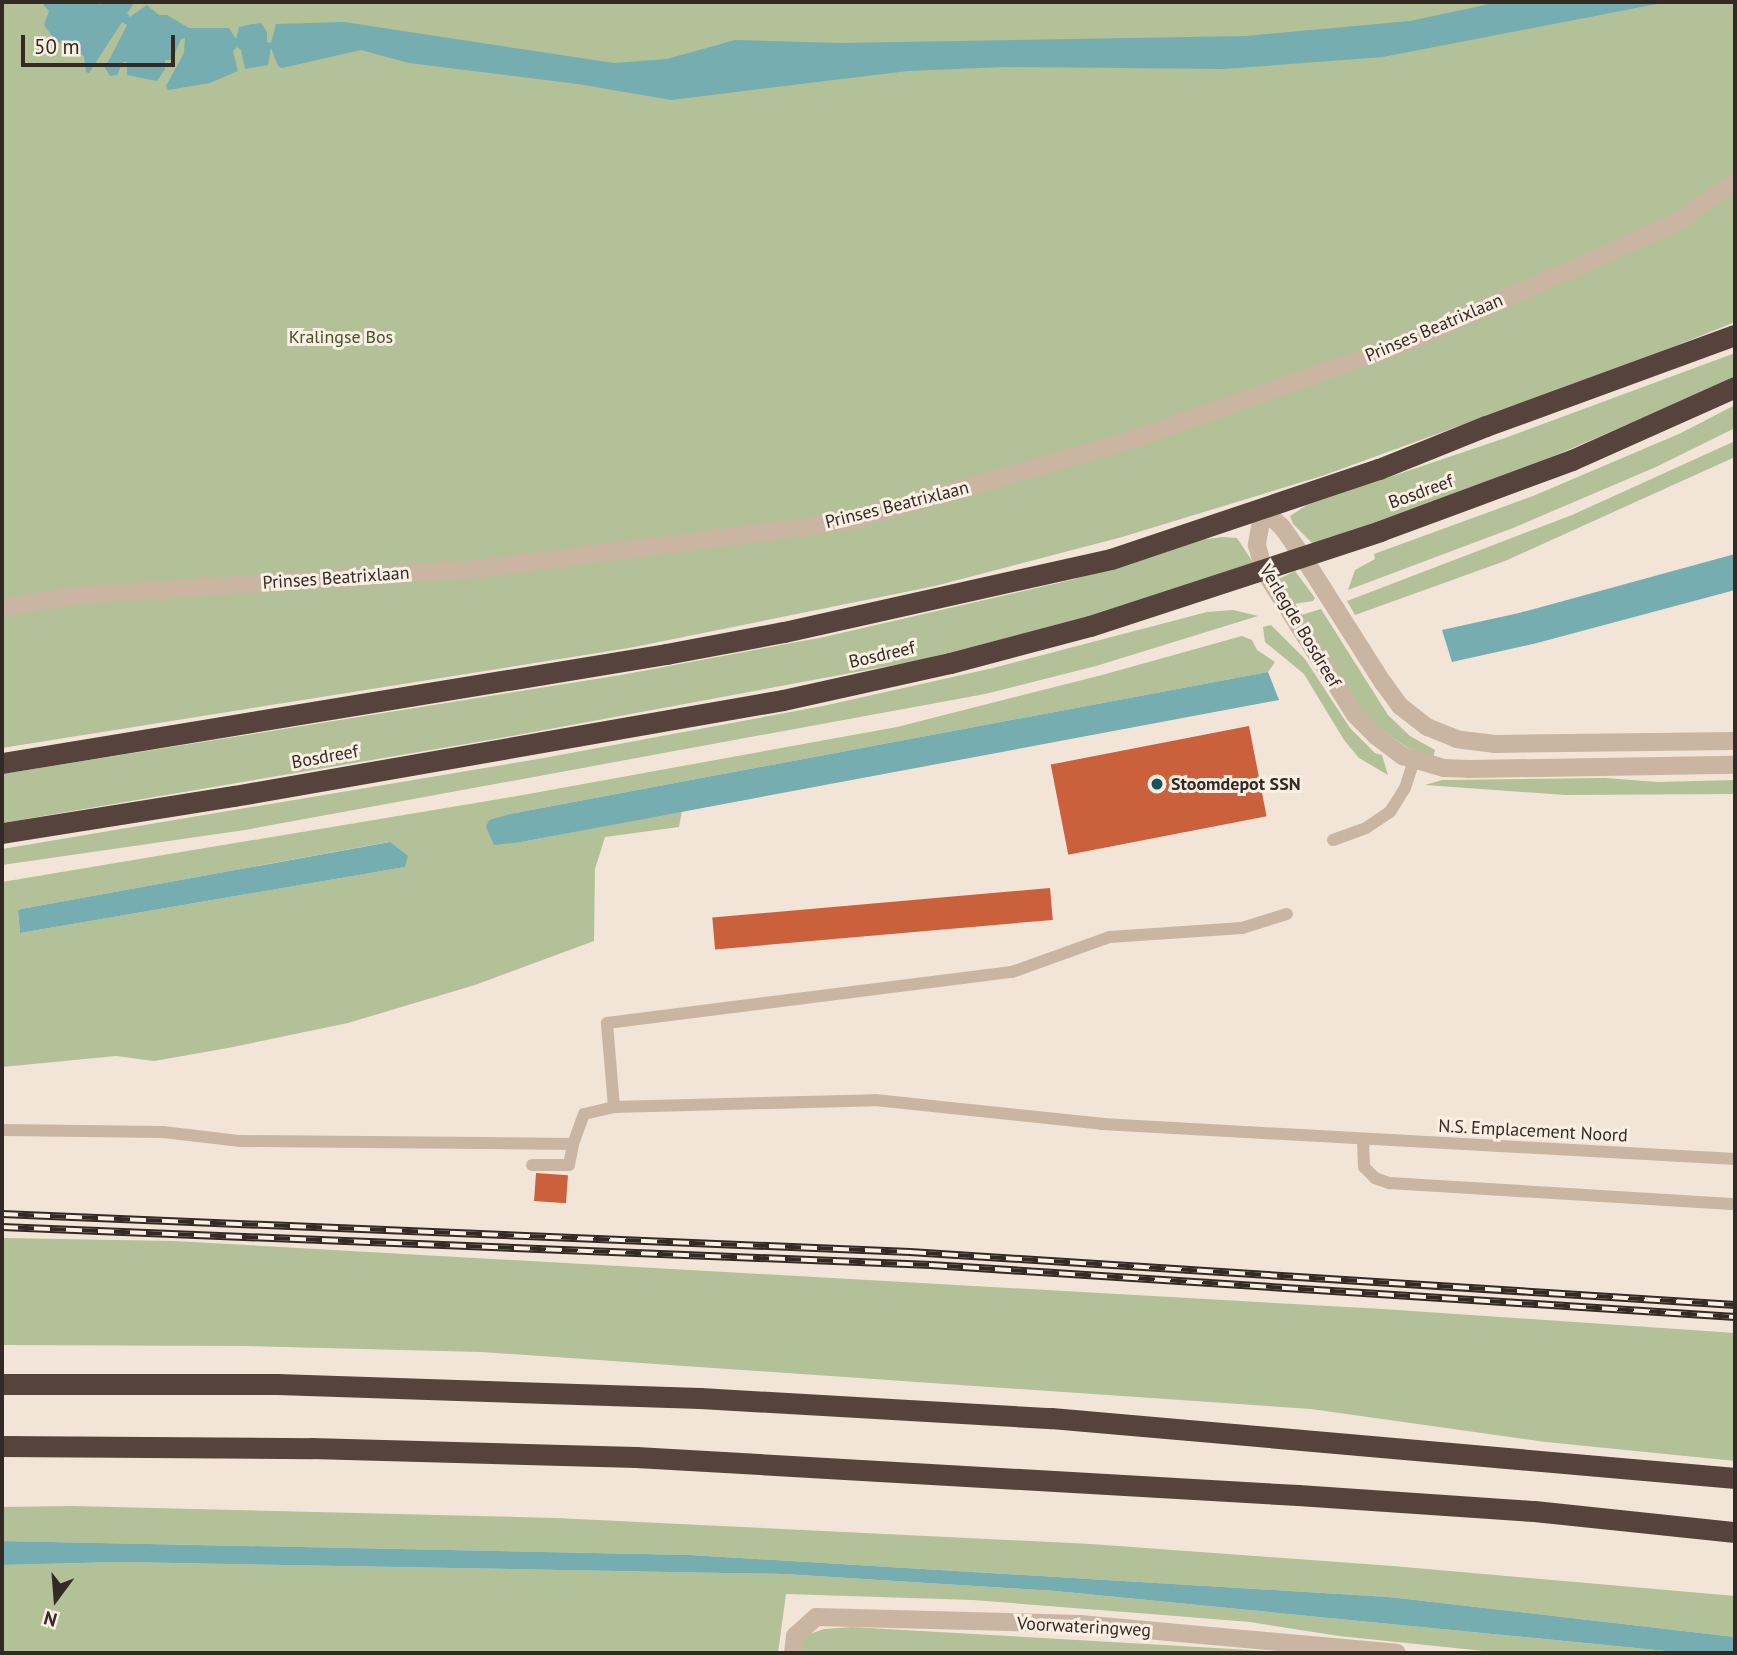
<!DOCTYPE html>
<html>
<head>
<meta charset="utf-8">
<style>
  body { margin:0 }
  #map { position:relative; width:1737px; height:1655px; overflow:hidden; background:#f2e5d7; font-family:"PT Sans",sans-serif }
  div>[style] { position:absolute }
  .green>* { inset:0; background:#b2c197 }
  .water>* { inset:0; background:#75adb0 }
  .building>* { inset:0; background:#cb603c; transform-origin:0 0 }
  .lane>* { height:12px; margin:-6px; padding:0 6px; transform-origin:6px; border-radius:6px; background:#cab5a3 }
  .street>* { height:18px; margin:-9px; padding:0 9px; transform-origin:9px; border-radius:9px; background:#cab5a3 }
  .highway>* { height:21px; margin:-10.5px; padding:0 10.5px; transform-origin:10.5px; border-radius:10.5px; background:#56443c }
  .rail>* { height:8px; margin-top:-4px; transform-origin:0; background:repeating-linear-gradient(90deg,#faefe3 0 16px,#342a25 0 32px); box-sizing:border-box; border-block:2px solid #342a25 }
  .dots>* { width:19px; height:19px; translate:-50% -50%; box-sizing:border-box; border:4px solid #faefe3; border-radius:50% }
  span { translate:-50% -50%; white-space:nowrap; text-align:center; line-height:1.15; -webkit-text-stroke:6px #faefe3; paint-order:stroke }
  .street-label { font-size:18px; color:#342a25 }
  .park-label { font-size:18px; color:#435328 }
  .poi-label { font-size:18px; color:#342a25; font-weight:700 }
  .left { translate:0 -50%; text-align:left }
  .frame { position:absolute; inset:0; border:4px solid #342a25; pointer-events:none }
  .north { position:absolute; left:21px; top:1564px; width:70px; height:70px; -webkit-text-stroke:5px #faefe3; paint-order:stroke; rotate:196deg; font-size:19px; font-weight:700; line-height:28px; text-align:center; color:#342a25 }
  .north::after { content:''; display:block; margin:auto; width:24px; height:32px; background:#342a25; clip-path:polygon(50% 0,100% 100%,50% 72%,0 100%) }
  .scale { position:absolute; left:21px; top:35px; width:154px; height:32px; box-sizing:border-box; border:4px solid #342a25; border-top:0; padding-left:9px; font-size:21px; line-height:24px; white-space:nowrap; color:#342a25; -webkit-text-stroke:5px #faefe3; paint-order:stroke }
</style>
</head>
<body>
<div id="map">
  <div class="green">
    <div style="clip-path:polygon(2px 2px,1735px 2px,1735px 322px,1648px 357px,1322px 476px,1122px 537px,935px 586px,629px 648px,2px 748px)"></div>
    <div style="clip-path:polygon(1735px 353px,1735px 378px,1464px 495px,1318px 549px,1293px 524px,1290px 516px,1307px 505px,1505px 438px)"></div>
    <div style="clip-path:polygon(1735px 405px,1735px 428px,1656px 467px,1513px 528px,1348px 590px,1355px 570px,1375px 559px,1374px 554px,1533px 496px,1681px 433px)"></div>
    <div style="clip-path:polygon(1735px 441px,1735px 457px,1505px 561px,1355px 615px,1347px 601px,1572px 515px)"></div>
    <div style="clip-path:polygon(1222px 537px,1237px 538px,1256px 567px,1174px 595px,921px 660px,501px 738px,2px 823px,2px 774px,621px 675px,824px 637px,1071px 580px,1199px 540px)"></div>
    <div style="clip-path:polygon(1295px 571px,1315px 598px,1313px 601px,1294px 604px,1279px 579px)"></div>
    <div style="clip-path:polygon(1321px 609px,1388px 715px,1410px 736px,1435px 750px,1433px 758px,1406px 747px,1365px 717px,1301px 615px)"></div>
    <div style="clip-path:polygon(1233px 610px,1258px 616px,1096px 666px,985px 694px,245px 830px,2px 865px,2px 849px,544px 758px,823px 706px,993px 668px,1207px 612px)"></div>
    <div style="clip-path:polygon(1271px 625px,1305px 659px,1350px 728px,1375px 753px,1382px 755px,1388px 775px,1359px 758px,1344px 740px,1304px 674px,1265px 642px,1263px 627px)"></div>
    <div style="clip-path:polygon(evenodd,1242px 636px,1252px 640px,1257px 650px,1275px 662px,1268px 672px,515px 813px,517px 842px,521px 842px,682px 811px,679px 827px,605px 837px,595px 869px,594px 941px,475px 985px,348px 1023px,228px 1048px,154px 1061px,116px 1056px,2px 1067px,2px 882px,523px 795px,897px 727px,1102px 675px,1242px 636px,389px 842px,405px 867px,20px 933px,18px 912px,21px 909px,389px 842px)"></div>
    <div style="clip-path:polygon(1605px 778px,1658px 782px,1735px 780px,1735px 794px,1565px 795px,1425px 785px,1442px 780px)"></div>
    <div style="clip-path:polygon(2px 1238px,174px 1241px,1383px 1309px,1735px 1333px,1735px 1461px,1546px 1442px,1311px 1409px,481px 1352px,245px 1346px,2px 1345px)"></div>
    <div style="clip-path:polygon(72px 1506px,556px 1518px,1091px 1544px,1393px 1566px,1735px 1596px,1735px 1637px,1389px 1597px,691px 1555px,2px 1541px,2px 1507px)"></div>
    <div style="clip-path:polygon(119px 1562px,784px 1574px,1055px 1591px,1686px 1653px,1503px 1653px,1339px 1636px,1250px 1622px,1163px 1615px,973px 1600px,786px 1594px,778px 1653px,2px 1653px,2px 1565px)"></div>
    <div style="clip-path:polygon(851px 1627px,1304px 1653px,797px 1653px,804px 1636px,824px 1629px)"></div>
  </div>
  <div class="water">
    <div style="clip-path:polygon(41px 2px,97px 2px,99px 5px,104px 2px,135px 2px,127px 13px,130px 17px,147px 5px,159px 15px,167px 15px,189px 28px,229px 28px,236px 39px,239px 27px,253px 24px,261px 23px,267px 32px,267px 42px,271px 43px,276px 24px,344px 22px,614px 63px,667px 59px,735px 40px,840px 43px,1246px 36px,1410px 21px,1499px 2px,1667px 2px,1383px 57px,1224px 69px,1004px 67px,908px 71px,671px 100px,578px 84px,409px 63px,361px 50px,282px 68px,278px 66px,271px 48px,268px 65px,245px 69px,241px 50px,237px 47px,233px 51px,238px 71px,210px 83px,168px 90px,166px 86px,184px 53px,185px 38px,181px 39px,172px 60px,165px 60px,165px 69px,157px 81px,127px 75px,127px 62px,123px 62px,117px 75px,110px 76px,105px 68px,127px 25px,122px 22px,89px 73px,86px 72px,84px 56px,55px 40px,44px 25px,49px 11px)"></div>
    <div style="clip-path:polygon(1735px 554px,1735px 590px,1537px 643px,1452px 662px,1442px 630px,1519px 613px)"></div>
    <div style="clip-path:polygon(1268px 672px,1279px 700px,521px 842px,494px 845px,486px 827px,489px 820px,515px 813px)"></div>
    <div style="clip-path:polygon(390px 842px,408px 856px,405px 867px,20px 933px,18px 911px,21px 909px)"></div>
    <div style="clip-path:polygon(2px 1541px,691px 1555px,1389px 1597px,1735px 1637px,1735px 1653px,1686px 1653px,1055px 1591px,784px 1574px,119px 1562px,2px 1565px)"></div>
  </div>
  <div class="building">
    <div style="left:1249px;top:726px;width:92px;height:202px;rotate:79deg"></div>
    <div style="left:1050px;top:888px;width:32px;height:339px;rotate:85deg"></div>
    <div style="left:536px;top:1173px;width:32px;height:28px;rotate:4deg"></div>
  </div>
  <div class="lane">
    <div style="left:1333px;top:840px;width:35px;rotate:-20deg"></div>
    <div style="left:1366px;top:828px;width:29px;rotate:-34deg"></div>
    <div style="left:1390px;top:812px;width:28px;rotate:-58deg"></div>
    <div style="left:1405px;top:788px;width:28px;rotate:-72deg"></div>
    <div style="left:614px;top:1107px;width:84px;rotate:-94.8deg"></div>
    <div style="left:607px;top:1023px;width:408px;rotate:-7.2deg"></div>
    <div style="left:1012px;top:972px;width:104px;rotate:-19.7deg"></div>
    <div style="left:1110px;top:937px;width:132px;rotate:-3.9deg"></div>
    <div style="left:1242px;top:928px;width:47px;rotate:-17.3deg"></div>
    <div style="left:2px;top:1130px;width:161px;rotate:0.7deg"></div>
    <div style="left:163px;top:1132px;width:78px;rotate:6.7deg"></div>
    <div style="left:240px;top:1141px;width:333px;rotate:0.5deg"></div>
    <div style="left:573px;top:1144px;width:32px;rotate:-70deg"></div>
    <div style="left:584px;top:1114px;width:31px;rotate:-13deg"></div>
    <div style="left:614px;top:1107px;width:261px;rotate:-1.5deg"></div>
    <div style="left:875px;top:1100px;width:228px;rotate:6deg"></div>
    <div style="left:1102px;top:1124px;width:634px;rotate:3.16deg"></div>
    <div style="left:1363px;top:1139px;width:28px;rotate:88deg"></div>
    <div style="left:1364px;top:1167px;width:16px;rotate:45deg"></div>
    <div style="left:1375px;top:1178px;width:15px;rotate:20deg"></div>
    <div style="left:1389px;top:1183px;width:347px;rotate:3.5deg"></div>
    <div style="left:532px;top:1165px;width:37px"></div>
    <div style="left:569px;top:1165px;width:21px;rotate:-79deg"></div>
  </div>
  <div class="street">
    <div style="left:2px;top:608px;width:71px;rotate:-9.7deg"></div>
    <div style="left:72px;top:596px;width:408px;rotate:-3.8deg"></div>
    <div style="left:479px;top:569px;width:370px;rotate:-7.3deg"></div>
    <div style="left:846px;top:522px;width:294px;rotate:-16deg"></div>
    <div style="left:1129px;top:441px;width:296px;rotate:-19.5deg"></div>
    <div style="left:1408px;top:342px;width:292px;rotate:-24deg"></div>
    <div style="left:1675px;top:223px;width:73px;rotate:-34.3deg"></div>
    <div style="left:1735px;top:741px;width:240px;rotate:179.3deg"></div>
    <div style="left:1495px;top:744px;width:38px;rotate:-173deg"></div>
    <div style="left:1457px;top:739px;width:32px;rotate:-158deg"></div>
    <div style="left:1427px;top:727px;width:34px;rotate:-142deg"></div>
    <div style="left:1400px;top:706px;width:29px;rotate:-126deg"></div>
    <div style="left:1383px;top:683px;width:149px;rotate:-122.4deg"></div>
    <div style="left:1303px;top:557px;width:37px;rotate:-125deg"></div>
    <div style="left:1282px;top:527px;width:25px;rotate:-138deg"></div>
    <div style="left:1263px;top:510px;width:36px;rotate:100deg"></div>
    <div style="left:1257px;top:545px;width:27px;rotate:75deg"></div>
    <div style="left:1264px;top:571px;width:170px;rotate:57.7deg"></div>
    <div style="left:1355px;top:715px;width:30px;rotate:45deg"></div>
    <div style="left:1376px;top:736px;width:34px;rotate:37deg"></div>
    <div style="left:1403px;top:756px;width:43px;rotate:16.3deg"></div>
    <div style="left:1444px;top:768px;width:25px;rotate:2deg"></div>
    <div style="left:1469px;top:769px;width:266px;rotate:-0.9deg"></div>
    <div style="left:793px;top:1653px;width:17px;rotate:-83deg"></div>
    <div style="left:795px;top:1636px;width:28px;rotate:-42deg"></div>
    <div style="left:816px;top:1617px;width:264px;rotate:1.5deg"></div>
    <div style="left:1080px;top:1624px;width:318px;rotate:5.2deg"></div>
  </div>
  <div class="highway">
    <div style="left:2px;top:763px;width:673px;rotate:-9.32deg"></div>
    <div style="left:666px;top:654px;width:120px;rotate:-10.6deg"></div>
    <div style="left:784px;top:632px;width:335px;rotate:-12.6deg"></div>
    <div style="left:1111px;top:559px;width:283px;rotate:-18.6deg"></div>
    <div style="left:1379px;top:469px;width:115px;rotate:-21.9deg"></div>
    <div style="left:1486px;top:426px;width:265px;rotate:-20.1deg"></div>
    <div style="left:2px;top:833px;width:235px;rotate:-9.1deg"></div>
    <div style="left:234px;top:796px;width:557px;rotate:-9.92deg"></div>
    <div style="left:783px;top:700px;width:171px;rotate:-12.5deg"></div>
    <div style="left:950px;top:663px;width:145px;rotate:-14.8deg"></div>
    <div style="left:1090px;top:626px;width:305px;rotate:-18.1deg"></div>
    <div style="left:1380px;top:531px;width:205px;rotate:-20.3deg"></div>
    <div style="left:1572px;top:460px;width:179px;rotate:-24.1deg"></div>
    <div style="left:2px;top:1384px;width:275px"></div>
    <div style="left:277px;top:1384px;width:423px;rotate:1.9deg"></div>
    <div style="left:700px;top:1398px;width:352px;rotate:3.3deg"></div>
    <div style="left:1051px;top:1418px;width:687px;rotate:5.01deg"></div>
    <div style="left:2px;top:1446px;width:309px;rotate:0.4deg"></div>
    <div style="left:311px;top:1448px;width:325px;rotate:1.6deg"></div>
    <div style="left:636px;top:1457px;width:663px;rotate:3.29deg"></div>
    <div style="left:1298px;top:1495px;width:237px;rotate:3.9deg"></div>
    <div style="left:1534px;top:1511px;width:202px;rotate:6deg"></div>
  </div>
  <div class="rail">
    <div style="left:2px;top:1214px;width:909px;rotate:2.4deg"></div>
    <div style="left:910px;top:1252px;width:827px;rotate:3.68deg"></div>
    <div style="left:2px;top:1227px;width:930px;rotate:2.34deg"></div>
    <div style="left:931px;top:1265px;width:806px;rotate:3.7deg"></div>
  </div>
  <div class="dots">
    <div style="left:1157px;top:784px;background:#195257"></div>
  </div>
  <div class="street-label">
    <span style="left:1434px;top:328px;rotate:-23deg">Prinses Beatrixlaan</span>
    <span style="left:1421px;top:492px;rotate:-20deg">Bosdreef</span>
    <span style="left:897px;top:505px;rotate:-14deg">Prinses Beatrixlaan</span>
    <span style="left:336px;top:578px;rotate:-4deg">Prinses Beatrixlaan</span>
    <span style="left:1300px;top:626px;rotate:59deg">Verlegde Bosdreef</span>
    <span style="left:882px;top:655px;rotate:-13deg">Bosdreef</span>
    <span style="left:325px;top:757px;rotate:-10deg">Bosdreef</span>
    <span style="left:1533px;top:1131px;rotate:3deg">N.S. Emplacement Noord</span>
    <span style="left:1084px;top:1627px;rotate:3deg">Voorwateringweg</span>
  </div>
  <div class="park-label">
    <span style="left:341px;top:337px">Kralingse Bos</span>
  </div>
  <div class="poi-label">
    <span class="left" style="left:1171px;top:784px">Stoomdepot SSN</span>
  </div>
  <div class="frame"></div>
  <div class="north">N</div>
  <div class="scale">50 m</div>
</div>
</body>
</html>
